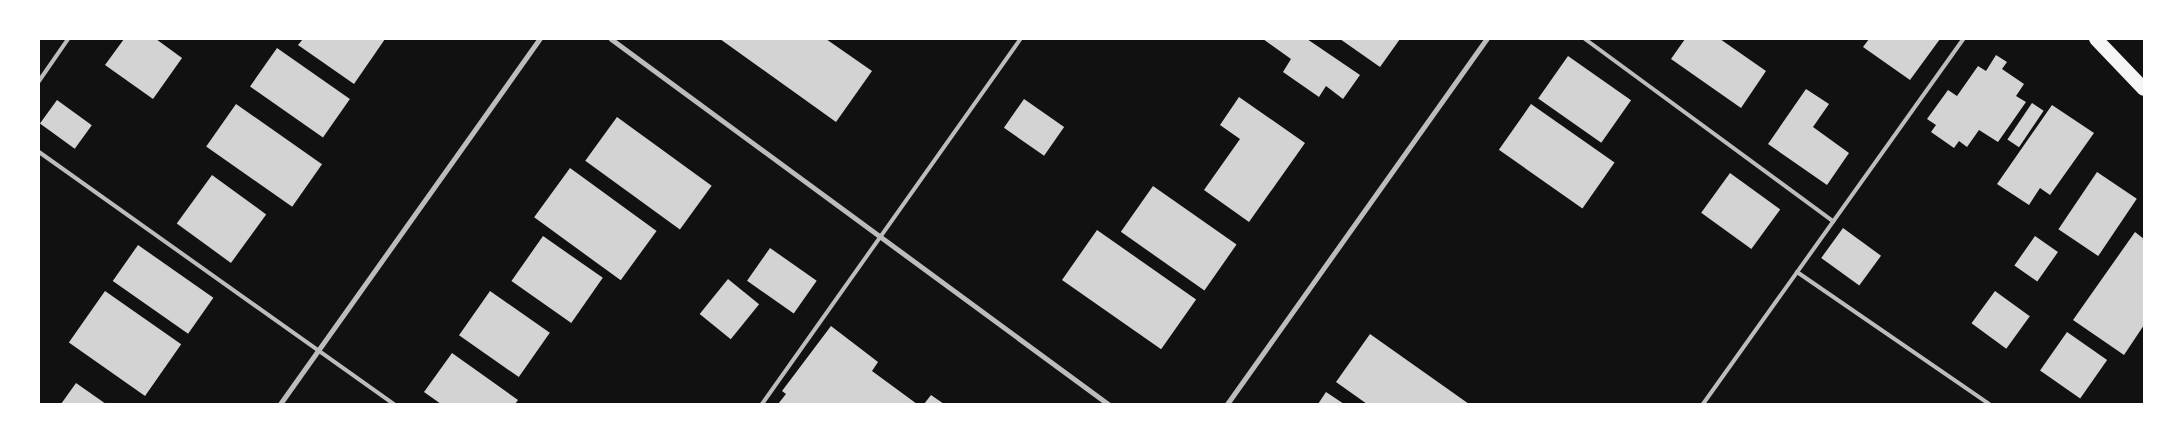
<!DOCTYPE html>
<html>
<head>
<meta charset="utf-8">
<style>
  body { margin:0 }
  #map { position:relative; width:2183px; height:443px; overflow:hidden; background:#111; font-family:Lato,sans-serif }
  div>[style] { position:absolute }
  .building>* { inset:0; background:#d3d3d3; transform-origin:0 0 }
  .service>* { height:4px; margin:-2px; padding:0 2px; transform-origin:2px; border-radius:2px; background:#bcbcbc }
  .minor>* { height:5px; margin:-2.5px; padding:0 2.5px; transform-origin:2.5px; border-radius:2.5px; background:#bcbcbc }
  .trunk>* { height:14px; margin:-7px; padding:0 7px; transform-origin:7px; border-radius:7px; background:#f5f5f5 }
  span { translate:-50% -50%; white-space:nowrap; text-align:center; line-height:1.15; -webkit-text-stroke:4.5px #fff; paint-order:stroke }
  .frame { position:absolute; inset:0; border:40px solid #fff; pointer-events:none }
</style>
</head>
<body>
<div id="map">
  <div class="building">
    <div style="clip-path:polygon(124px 39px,156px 39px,182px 58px,153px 99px,105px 65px)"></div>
    <div style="clip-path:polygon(303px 39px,385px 39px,354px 84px,298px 45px)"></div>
    <div style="clip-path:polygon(720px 39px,826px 39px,872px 71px,836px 122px)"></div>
    <div style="clip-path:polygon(1263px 39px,1307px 39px,1360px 75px,1343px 99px,1326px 86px,1319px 97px,1283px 72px,1291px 59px)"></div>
    <div style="clip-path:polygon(1340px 39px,1400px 39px,1380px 67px)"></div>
    <div style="clip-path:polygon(1685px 39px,1720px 39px,1766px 71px,1741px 108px,1671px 59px)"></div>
    <div style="clip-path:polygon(1869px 39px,1940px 39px,1910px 80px,1863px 47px)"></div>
    <div style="left:277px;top:48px;width:89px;height:47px;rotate:35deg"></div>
    <div style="clip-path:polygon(1996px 55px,2007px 62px,2002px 69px,2024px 84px,2016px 96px,2026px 102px,1998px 142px,1979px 130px,1967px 147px,1959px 141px,1954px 148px,1931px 132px,1936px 125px,1927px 119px,1948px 90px,1957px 96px,1978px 66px,1986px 71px)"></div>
    <div style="left:1568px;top:56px;width:77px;height:52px;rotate:35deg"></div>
    <div style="clip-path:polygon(1806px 89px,1829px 104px,1813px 127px,1849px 153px,1827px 185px,1768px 144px)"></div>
    <div style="clip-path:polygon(1239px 97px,1305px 143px,1249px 222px,1204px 190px,1240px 139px,1220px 125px)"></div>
    <div style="left:1024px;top:99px;width:49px;height:35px;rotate:35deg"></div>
    <div style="left:57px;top:100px;width:43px;height:29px;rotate:36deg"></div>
    <div style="left:2032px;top:103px;width:14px;height:44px;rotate:34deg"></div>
    <div style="left:236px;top:104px;width:105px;height:52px;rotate:35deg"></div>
    <div style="left:1531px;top:104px;width:102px;height:56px;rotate:35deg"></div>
    <div style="clip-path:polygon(2052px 105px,2094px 133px,2050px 195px,2040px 188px,2029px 205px,1997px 184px)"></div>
    <div style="left:617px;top:117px;width:117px;height:54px;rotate:36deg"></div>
    <div style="left:570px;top:168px;width:107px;height:61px;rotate:36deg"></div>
    <div style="left:2097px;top:172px;width:48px;height:69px;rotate:34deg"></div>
    <div style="left:1730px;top:173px;width:62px;height:49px;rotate:36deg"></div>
    <div style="left:212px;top:175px;width:67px;height:60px;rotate:36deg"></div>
    <div style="left:1153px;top:186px;width:102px;height:56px;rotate:35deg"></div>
    <div style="left:1843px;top:228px;width:47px;height:37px;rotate:36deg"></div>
    <div style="left:1097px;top:230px;width:121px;height:61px;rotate:35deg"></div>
    <div style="clip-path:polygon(2135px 232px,2144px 239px,2144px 325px,2124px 355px,2073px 320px)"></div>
    <div style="left:543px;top:236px;width:73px;height:55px;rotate:35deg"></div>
    <div style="left:2035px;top:236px;width:28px;height:36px;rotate:35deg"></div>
    <div style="left:138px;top:245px;width:92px;height:44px;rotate:35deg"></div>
    <div style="left:770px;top:248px;width:57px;height:40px;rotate:35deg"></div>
    <div style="left:728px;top:279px;width:40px;height:45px;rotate:39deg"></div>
    <div style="left:105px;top:291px;width:93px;height:63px;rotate:35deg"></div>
    <div style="left:490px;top:291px;width:73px;height:54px;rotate:35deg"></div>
    <div style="left:1995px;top:291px;width:43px;height:40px;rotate:36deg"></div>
    <div style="clip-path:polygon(831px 326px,878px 362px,872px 371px,917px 404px,778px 404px,786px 394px,782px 391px)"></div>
    <div style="left:2067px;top:332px;width:49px;height:47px;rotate:35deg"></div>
    <div style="clip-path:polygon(1370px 334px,1469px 404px,1367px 404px,1336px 382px)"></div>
    <div style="clip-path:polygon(452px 353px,518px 400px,515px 404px,441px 404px,424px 392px)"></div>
    <div style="clip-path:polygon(76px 383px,106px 404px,61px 404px)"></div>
    <div style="clip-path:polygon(1326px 392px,1344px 404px,1318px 404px)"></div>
    <div style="clip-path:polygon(931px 395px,944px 404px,924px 404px)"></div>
  </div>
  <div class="service">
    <div style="left:1585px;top:39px;width:308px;rotate:36.3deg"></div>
    <div style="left:39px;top:81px;width:51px;rotate:-55.4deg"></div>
    <div style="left:39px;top:152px;width:435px;rotate:35.4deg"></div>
    <div style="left:1797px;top:272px;width:233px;rotate:34.5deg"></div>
    <div style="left:762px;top:404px;width:447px;rotate:-54.7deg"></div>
    <div style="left:1703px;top:404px;width:448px;rotate:-54.5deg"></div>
  </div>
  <div class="minor">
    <div style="left:611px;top:39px;width:617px;rotate:36.29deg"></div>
    <div style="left:280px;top:404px;width:448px;rotate:-54.6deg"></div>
    <div style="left:1227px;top:404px;width:448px;rotate:-54.6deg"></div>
  </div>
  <div class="trunk">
    <div style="left:2096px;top:39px;width:69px;rotate:46.2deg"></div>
  </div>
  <div class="frame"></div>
</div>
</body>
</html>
